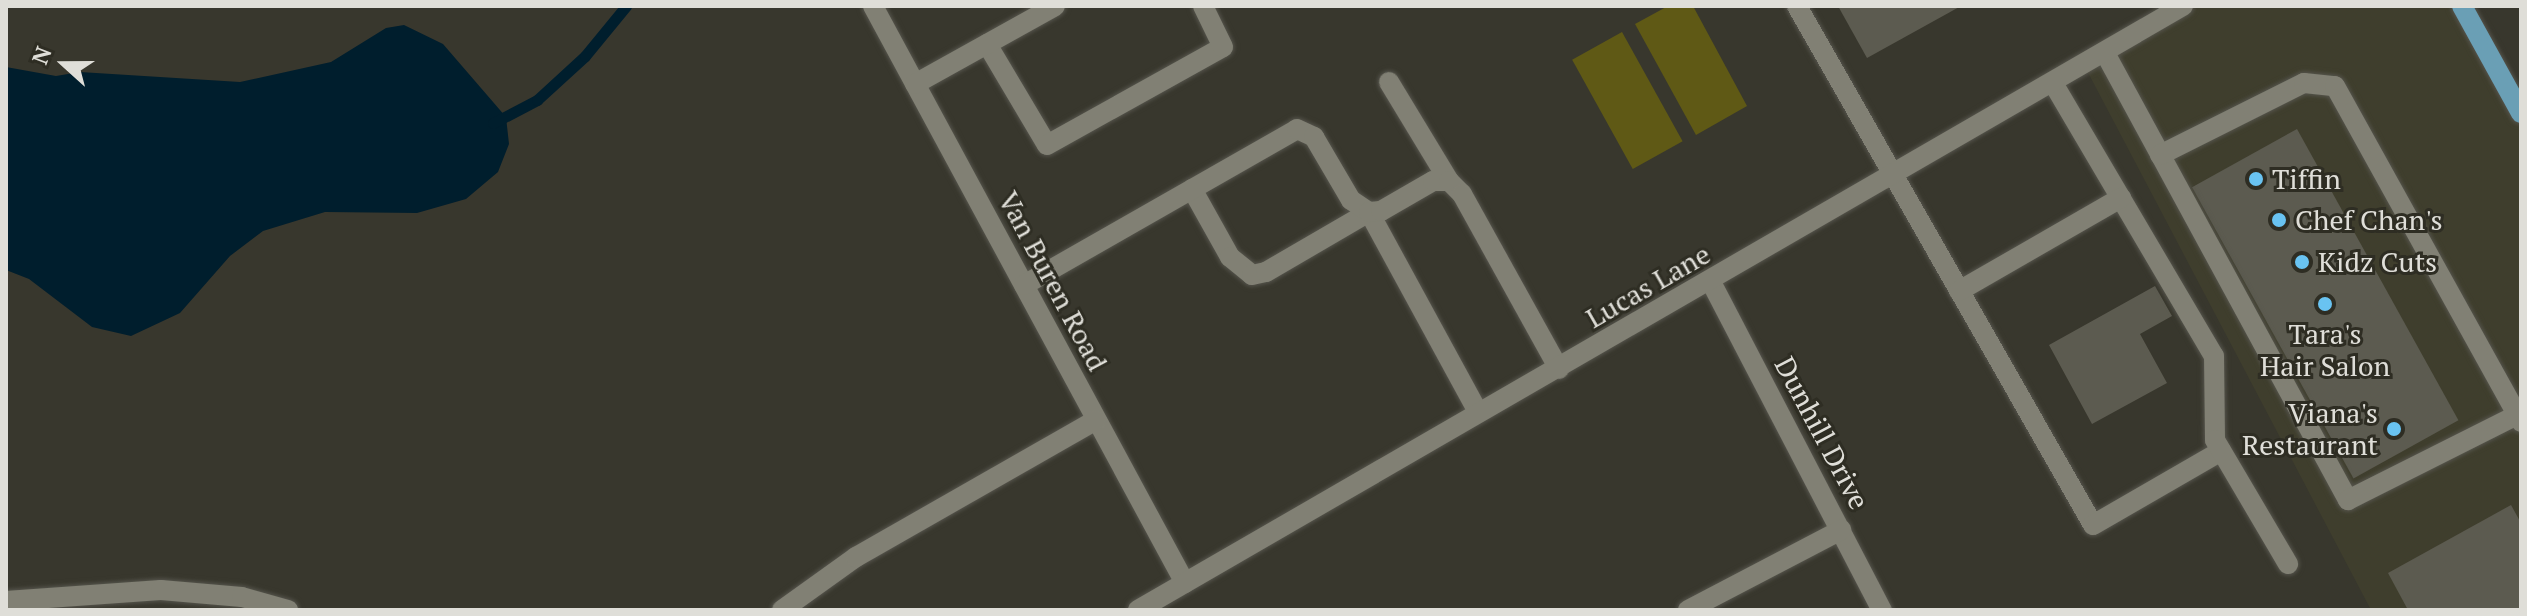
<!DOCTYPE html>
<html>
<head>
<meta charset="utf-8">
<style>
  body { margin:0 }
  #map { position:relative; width:2527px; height:616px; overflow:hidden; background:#38372d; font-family:"PT Serif",serif }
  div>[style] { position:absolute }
  .built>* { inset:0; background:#3f3e2d }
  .green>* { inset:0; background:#5f5915; transform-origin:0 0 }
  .water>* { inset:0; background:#001e2d }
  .stream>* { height:11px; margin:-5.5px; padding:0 5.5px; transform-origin:5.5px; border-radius:5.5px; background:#001e2d }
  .building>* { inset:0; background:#5c5b50; transform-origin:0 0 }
  .roads { filter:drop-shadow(0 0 2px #55544c) drop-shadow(0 0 2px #55544c) }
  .minor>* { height:20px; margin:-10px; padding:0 10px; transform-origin:10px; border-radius:10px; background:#818074 }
  .major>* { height:20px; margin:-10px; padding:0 10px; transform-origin:10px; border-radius:10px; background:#6a9fb5 }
  .dots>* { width:22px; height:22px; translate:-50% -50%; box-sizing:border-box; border:4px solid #2e2d23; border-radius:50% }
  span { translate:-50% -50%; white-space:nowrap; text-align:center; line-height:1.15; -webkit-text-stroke:6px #2e2d23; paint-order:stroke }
  .poi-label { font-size:28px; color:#dfded8 }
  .left { translate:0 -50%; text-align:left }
  .right { translate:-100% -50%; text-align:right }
  .street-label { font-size:28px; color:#dfded8 }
  .frame { position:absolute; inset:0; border:8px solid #dfded8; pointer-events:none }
  .north { position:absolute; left:24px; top:24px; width:80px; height:80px; -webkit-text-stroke:6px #2e2d23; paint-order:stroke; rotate:291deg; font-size:22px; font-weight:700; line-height:32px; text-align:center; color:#dfded8 }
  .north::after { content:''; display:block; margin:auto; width:28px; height:36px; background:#dfded8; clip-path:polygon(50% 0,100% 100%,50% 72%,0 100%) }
</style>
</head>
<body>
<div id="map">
  <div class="built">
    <div style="clip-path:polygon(2183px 6px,2462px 6px,2521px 113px,2521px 610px,2371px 610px,2084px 65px)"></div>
  </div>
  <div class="green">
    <div style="clip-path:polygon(1668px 6px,1693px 6px,1747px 106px,1696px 135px,1635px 24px)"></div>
    <div style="left:1622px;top:32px;width:125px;height:57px;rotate:61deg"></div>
  </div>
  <div class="water">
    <div style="clip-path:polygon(404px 25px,443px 44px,506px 117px,509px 144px,498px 172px,466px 199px,417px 213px,325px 212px,263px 231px,230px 256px,180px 313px,131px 336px,92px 327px,29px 279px,6px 270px,6px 67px,56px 76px,80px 72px,240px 82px,331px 62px,386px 28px)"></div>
  </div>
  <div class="stream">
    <div style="left:493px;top:123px;width:50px;rotate:-27.6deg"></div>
    <div style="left:537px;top:100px;width:65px;rotate:-42.5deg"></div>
    <div style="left:585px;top:56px;width:65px;rotate:-50.6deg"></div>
  </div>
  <div class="building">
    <div style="clip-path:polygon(1838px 6px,1961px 6px,1867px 58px)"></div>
    <div style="left:2297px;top:129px;width:333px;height:120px;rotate:61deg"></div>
    <div style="clip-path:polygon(2155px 286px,2172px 316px,2140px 334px,2167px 383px,2092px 424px,2049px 345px)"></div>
    <div style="clip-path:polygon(2511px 505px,2521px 523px,2521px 610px,2408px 610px,2388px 573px)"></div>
  </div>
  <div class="roads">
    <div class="minor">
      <div style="left:873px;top:6px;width:656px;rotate:61.6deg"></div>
      <div style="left:1797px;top:6px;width:597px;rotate:60.3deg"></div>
      <div style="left:2093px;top:525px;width:148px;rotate:-30deg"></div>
      <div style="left:987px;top:44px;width:117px;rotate:59.3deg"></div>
      <div style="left:1047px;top:145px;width:201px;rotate:-29.1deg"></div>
      <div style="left:1223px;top:47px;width:46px;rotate:-116deg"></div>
      <div style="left:2105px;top:53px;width:509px;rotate:61.47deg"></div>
      <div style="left:2348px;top:500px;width:194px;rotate:-26.7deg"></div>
      <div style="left:1389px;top:82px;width:116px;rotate:58.8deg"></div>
      <div style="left:2053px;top:83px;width:317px;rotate:59.5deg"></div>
      <div style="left:2214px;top:356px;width:84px;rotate:89.3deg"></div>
      <div style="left:2215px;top:440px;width:144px;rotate:59.5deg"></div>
      <div style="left:915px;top:84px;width:160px;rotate:-29.1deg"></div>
      <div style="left:2160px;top:155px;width:161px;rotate:-26.6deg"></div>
      <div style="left:2304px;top:83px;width:31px;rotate:6deg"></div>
      <div style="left:2335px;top:86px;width:384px;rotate:61deg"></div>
      <div style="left:1192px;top:189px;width:78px;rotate:60.8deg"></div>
      <div style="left:1230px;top:257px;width:28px;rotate:39deg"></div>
      <div style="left:1252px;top:275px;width:14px;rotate:-12deg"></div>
      <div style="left:1266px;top:272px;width:119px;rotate:-30.2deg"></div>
      <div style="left:1369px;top:212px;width:228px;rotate:61.4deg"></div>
      <div style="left:1711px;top:282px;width:370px;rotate:62.5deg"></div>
      <div style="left:1024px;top:285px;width:314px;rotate:-29.7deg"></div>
      <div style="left:1297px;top:129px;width:19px;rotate:25deg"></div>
      <div style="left:1314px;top:137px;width:73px;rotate:59.6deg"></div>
      <div style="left:1351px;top:200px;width:22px;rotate:34deg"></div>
      <div style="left:1369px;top:212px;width:12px;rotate:-5deg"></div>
      <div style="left:1381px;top:211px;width:60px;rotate:-30deg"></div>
      <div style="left:1433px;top:181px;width:16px"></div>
      <div style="left:1449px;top:181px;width:18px;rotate:45deg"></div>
      <div style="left:1462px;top:194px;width:200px;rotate:61deg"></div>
      <div style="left:1959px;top:291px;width:187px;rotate:-29.9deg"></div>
      <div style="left:6px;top:601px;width:155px;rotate:-4.1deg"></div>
      <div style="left:161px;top:590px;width:81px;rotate:4.9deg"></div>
      <div style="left:242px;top:597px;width:48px;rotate:15.8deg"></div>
      <div style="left:782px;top:610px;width:91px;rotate:-35.6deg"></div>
      <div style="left:856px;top:557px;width:276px;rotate:-29.7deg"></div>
      <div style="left:1138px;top:610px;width:1207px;rotate:-30.03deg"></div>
      <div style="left:1688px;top:610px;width:173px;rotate:-27.6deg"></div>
    </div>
    <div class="major">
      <div style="left:2462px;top:6px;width:122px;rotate:61.1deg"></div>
    </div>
  </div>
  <div class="dots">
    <div style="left:2256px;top:179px;background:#69c3f1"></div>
    <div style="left:2279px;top:220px;background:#69c3f1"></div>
    <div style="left:2302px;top:262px;background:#69c3f1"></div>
    <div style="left:2325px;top:304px;background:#69c3f1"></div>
    <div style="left:2394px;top:429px;background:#69c3f1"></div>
  </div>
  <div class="poi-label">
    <span class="left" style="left:2272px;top:179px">Tiffin</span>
    <span class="left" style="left:2295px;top:220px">Chef Chan's</span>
    <span class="left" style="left:2318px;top:262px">Kidz Cuts</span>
    <span style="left:2325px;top:350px">Tara's<br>Hair Salon</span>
    <span class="right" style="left:2378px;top:429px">Viana's<br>Restaurant</span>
  </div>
  <div class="street-label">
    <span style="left:1053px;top:281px;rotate:62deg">Van Buren Road</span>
    <span style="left:1648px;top:286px;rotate:-30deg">Lucas Lane</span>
    <span style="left:1822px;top:433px;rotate:62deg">Dunhill Drive</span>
  </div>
  <div class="frame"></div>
  <div class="north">N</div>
</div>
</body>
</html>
